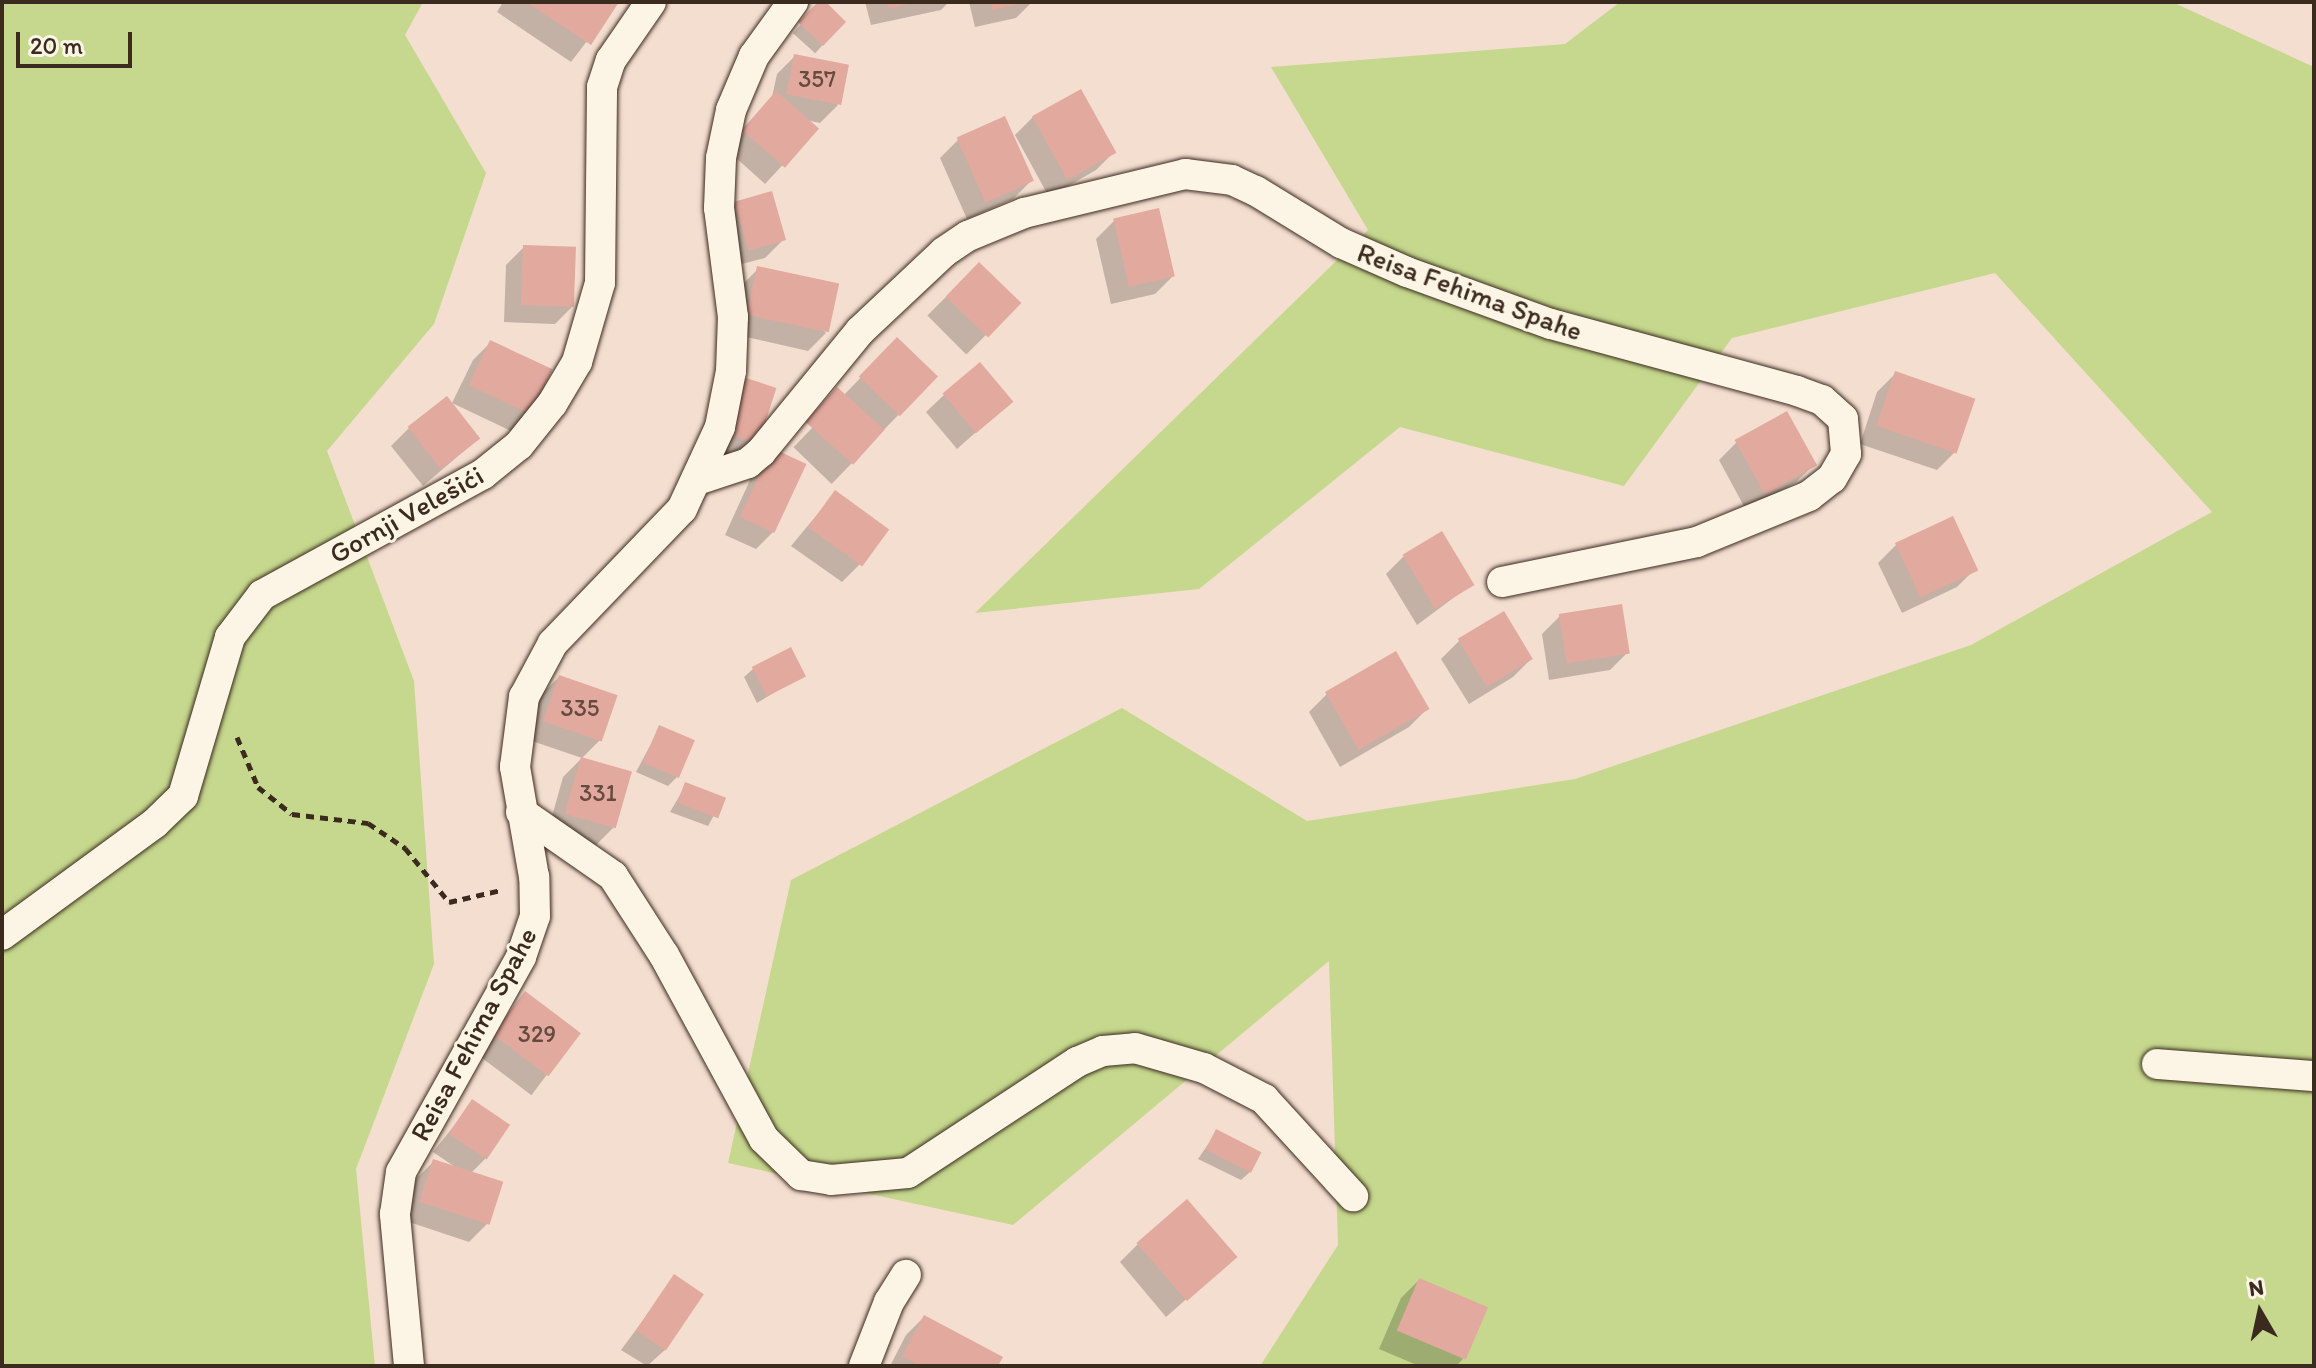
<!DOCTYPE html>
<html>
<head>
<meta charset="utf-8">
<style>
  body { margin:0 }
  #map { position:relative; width:2316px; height:1368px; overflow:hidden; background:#f4ded0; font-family:Itim,sans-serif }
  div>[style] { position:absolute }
  .green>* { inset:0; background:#c5d88d }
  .shadow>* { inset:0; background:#0003; transform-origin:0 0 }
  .building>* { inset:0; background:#e2a99f; transform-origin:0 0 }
  .path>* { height:5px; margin-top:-2.5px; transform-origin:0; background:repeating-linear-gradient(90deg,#3b2a1e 0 8px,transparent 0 14px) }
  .roads { filter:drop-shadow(0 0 2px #3b2a1e) drop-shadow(0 0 2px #3b2a1e) }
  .street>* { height:30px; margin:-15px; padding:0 15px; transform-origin:15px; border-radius:15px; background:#fcf5e5 }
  span { translate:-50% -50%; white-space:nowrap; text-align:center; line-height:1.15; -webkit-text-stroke:6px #fcf5e5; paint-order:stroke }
  .number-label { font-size:24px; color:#654a3e }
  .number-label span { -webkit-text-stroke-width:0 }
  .street-label { font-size:28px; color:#3b2a1e }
  .frame { position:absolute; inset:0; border:4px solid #3b2a1e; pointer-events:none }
  .north { position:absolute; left:2220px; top:1272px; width:80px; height:80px; -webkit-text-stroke:6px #fcf5e5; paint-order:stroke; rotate:351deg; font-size:22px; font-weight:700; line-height:32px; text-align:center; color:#3b2a1e }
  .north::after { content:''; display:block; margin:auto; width:28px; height:36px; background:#3b2a1e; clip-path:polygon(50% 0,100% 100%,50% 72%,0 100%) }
  .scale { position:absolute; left:16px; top:32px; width:116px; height:36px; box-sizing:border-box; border:4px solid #3b2a1e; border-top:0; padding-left:10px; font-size:24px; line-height:28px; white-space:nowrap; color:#3b2a1e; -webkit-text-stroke:6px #fcf5e5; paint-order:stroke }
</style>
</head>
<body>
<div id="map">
  <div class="green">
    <div style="clip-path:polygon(2px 2px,423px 2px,405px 35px,486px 173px,434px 324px,327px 451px,414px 681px,434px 964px,356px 1169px,375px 1366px,2px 1366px)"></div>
    <div style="clip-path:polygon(1620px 2px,2172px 2px,2314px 67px,2314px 1366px,1260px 1366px,1338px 1245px,1329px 961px,1013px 1225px,728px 1163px,791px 880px,1122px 708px,1307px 821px,1575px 779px,1971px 645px,2212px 512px,1995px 273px,1732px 338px,1624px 486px,1400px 427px,1199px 589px,975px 613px,1368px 230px,1271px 67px,1565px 44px)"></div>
  </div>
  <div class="shadow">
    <div style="clip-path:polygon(503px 2px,617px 2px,571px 62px,497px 12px)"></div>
    <div style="left:821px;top:2px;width:30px;height:42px;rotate:42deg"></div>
    <div style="clip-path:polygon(865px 2px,949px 2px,941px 10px,871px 25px)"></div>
    <div style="clip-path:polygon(969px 2px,1032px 2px,1016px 18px,975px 27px)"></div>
    <div style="clip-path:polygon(795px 56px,838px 105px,820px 123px,806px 120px,816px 129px,765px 184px,725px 148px,772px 97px,777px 74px)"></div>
    <div style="clip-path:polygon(1033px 117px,1114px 152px,1096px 170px,1049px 197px,1015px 135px)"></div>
    <div style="clip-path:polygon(1004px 119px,1031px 181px,1013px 199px,967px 219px,940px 158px,958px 140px)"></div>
    <div style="clip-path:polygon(735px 203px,783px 240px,765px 258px,730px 267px,717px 221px)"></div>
    <div style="clip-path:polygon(1114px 221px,1173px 276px,1155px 294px,1111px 304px,1096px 239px)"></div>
    <div style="clip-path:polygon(524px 247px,573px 306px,555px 324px,504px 322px,506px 265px)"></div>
    <div style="left:979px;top:264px;width:55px;height:73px;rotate:45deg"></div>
    <div style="clip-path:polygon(758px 269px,826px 333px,808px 351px,729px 333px,740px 287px)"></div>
    <div style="left:897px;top:340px;width:53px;height:149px;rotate:44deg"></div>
    <div style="clip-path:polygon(491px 342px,529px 413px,511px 431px,452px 403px,473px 360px)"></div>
    <div style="clip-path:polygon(1895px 374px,1955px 452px,1937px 470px,1860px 444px,1877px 392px)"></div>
    <div style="clip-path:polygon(746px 380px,754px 442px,736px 461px,710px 452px,728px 398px)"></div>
    <div style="clip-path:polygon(944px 395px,1011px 401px,957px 449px,926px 412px)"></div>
    <div style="clip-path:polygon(409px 428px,478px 439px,423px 486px,391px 446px)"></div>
    <div style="clip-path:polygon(1737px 442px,1814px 465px,1796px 482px,1746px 510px,1719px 460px)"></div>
    <div style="clip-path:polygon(772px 451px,774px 531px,756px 549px,725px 535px,755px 469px)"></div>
    <div style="clip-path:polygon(835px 493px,860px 564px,842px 582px,791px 546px)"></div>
    <div style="clip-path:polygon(1896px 545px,1975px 569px,1957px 587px,1902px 613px,1878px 563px)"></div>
    <div style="clip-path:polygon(1404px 556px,1472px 584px,1417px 625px,1386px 574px)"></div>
    <div style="clip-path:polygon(1560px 616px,1628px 652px,1610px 670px,1549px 680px,1542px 634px)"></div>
    <div style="clip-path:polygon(1459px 641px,1531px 659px,1513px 677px,1469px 704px,1441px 659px)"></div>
    <div style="clip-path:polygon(1395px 654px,1427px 709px,1409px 727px,1340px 767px,1309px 712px,1327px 694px)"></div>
    <div style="clip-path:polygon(753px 669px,803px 675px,757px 703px,744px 677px)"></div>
    <div style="clip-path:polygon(559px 677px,600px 740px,582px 758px,526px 739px,541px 695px)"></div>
    <div style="clip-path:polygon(660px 727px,677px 777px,668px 786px,636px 772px)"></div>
    <div style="clip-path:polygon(581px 759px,614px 827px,596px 845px,548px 831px,563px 777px)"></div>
    <div style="clip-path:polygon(686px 785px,723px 799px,708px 826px,670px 812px)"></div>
    <div style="left:525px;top:994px;width:66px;height:77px;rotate:37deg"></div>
    <div style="clip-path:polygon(473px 1102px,486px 1158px,471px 1173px,487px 1224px,469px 1242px,403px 1220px,416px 1179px,434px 1161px,455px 1167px,433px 1152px)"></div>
    <div style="clip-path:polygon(1217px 1131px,1250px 1172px,1241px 1180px,1198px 1159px)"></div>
    <div style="clip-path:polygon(1138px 1244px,1234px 1257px,1166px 1317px,1120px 1262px)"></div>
    <div style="clip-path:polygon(675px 1277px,666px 1349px,647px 1366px,621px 1350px)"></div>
    <div style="clip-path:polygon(1419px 1280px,1463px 1359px,1456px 1366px,1419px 1366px,1379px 1349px,1401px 1298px)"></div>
    <div style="clip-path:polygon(924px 1317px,996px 1366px,890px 1366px,906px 1335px)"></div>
  </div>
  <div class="building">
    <div style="clip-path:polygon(526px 2px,619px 2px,591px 45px)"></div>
    <div style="clip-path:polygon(818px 2px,826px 2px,846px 22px,823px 46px,798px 22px)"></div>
    <div style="clip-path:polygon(887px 2px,913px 2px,913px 3px,888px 9px)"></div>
    <div style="clip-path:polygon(991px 2px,1025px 2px,1025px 3px,992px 10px)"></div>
    <div style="left:794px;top:54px;width:56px;height:41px;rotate:11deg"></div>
    <div style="left:1081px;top:89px;width:73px;height:56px;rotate:61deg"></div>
    <div style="left:776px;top:91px;width:57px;height:52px;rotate:41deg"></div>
    <div style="left:1005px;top:116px;width:71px;height:53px;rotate:66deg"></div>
    <div style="left:772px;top:191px;width:51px;height:39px;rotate:74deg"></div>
    <div style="left:1159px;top:208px;width:70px;height:47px;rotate:77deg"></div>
    <div style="left:523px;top:245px;width:53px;height:60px;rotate:2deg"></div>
    <div style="left:979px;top:262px;width:59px;height:48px;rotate:44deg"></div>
    <div style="left:757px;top:266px;width:84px;height:50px;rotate:12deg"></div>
    <div style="left:897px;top:337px;width:57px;height:55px;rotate:44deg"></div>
    <div style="left:490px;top:340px;width:69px;height:50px;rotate:25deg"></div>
    <div style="left:980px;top:362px;width:52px;height:49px;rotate:50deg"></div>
    <div style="left:1895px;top:371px;width:85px;height:58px;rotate:19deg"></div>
    <div style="left:746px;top:378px;width:32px;height:59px;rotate:18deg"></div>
    <div style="left:837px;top:387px;width:64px;height:47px;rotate:42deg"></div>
    <div style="left:447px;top:396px;width:54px;height:50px;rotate:52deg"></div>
    <div style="left:1787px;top:411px;width:62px;height:60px;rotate:61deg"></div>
    <div style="left:772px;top:448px;width:38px;height:76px;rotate:25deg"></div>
    <div style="left:835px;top:490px;width:67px;height:46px;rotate:36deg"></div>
    <div style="left:1953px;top:516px;width:60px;height:64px;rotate:65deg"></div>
    <div style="left:1442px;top:531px;width:63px;height:46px;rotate:59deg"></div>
    <div style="left:1622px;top:604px;width:50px;height:64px;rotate:81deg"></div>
    <div style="left:1504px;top:611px;width:56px;height:54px;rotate:59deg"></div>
    <div style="left:791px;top:647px;width:33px;height:44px;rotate:63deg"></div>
    <div style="left:1396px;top:651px;width:67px;height:82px;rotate:60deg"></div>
    <div style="left:559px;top:675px;width:62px;height:49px;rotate:19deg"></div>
    <div style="left:659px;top:725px;width:39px;height:41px;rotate:23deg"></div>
    <div style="left:581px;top:757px;width:53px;height:59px;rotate:16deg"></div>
    <div style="left:685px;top:782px;width:44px;height:22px;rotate:21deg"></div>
    <div style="left:525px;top:991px;width:70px;height:54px;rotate:37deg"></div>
    <div style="left:472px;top:1099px;width:46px;height:42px;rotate:34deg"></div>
    <div style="left:1216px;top:1129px;width:51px;height:23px;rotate:27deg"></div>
    <div style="left:433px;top:1159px;width:74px;height:45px;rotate:18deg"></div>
    <div style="left:1187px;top:1199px;width:77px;height:67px;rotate:49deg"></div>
    <div style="left:674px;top:1274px;width:36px;height:68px;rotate:34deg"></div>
    <div style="left:1419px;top:1278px;width:75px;height:57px;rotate:23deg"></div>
    <div style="clip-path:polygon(924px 1315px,1003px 1357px,998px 1366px,920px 1366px,902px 1356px)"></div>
  </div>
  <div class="path">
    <div style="left:237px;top:737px;width:54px;rotate:67.2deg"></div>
    <div style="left:258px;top:787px;width:43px;rotate:38.5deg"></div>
    <div style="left:292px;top:814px;width:77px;rotate:6.8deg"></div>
    <div style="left:368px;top:823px;width:45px;rotate:34deg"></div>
    <div style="left:405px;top:848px;width:70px;rotate:50.8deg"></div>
    <div style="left:449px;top:902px;width:53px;rotate:-13deg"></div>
  </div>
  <div class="roads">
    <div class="street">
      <div style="left:700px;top:479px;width:51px;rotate:-18.4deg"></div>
      <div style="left:748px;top:463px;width:17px;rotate:-40deg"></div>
      <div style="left:761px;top:452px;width:156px;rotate:-50.7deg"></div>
      <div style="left:860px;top:331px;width:115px;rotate:-43.2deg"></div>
      <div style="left:944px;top:252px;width:29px;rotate:-34deg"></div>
      <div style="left:968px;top:236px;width:61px;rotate:-22.3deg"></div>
      <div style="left:1024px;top:213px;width:166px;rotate:-13.6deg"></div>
      <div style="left:1185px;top:174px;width:47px;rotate:7.3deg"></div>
      <div style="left:1232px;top:180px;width:26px;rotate:25deg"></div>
      <div style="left:1256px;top:191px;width:100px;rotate:31.5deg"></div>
      <div style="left:1341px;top:243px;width:72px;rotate:23.7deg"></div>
      <div style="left:1407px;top:272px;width:153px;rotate:19.9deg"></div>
      <div style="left:1551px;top:324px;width:255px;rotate:15.2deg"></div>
      <div style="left:1797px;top:391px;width:27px;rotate:20deg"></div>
      <div style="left:1822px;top:400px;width:28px;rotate:42deg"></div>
      <div style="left:1843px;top:419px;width:35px;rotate:85deg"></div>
      <div style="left:1846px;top:454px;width:28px;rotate:120deg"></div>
      <div style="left:1832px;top:478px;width:29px;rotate:142deg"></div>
      <div style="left:1809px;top:496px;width:121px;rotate:157.7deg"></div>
      <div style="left:1697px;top:542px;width:199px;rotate:168.4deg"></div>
      <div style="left:521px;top:812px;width:112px;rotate:34.8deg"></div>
      <div style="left:613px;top:876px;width:94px;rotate:57.2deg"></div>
      <div style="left:664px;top:955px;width:209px;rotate:61.5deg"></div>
      <div style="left:764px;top:1139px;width:52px;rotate:44.2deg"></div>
      <div style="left:801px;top:1175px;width:30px;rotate:9deg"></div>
      <div style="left:831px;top:1180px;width:77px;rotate:-5.2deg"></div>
      <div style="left:908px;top:1173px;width:202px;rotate:-33.3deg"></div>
      <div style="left:1077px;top:1062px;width:28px;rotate:-23deg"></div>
      <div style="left:1103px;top:1051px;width:32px;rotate:-5deg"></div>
      <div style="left:1135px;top:1048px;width:72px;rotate:16.2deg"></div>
      <div style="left:1204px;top:1068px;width:68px;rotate:27.3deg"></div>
      <div style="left:1264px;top:1099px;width:132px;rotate:47.5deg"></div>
      <div style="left:2px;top:935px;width:190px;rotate:-36.2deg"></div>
      <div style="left:155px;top:823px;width:39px;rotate:-44deg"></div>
      <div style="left:183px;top:796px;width:166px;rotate:-73.5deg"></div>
      <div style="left:230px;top:637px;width:53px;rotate:-52.7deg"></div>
      <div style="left:262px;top:595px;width:252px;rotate:-28.7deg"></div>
      <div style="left:483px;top:474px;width:46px;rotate:-38.9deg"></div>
      <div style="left:519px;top:445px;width:53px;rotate:-51.2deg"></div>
      <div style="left:552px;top:404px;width:49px;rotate:-59.2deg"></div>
      <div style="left:577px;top:362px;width:82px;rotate:-73.8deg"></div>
      <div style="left:600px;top:283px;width:196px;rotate:-89.4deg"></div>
      <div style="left:602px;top:87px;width:28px;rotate:-72deg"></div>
      <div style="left:611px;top:60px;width:70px;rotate:-55.4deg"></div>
      <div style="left:2157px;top:1064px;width:157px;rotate:4.4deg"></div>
      <div style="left:409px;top:1366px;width:153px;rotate:-95.3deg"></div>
      <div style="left:395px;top:1214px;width:42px;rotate:-81.9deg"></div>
      <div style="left:401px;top:1172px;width:246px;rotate:-60.8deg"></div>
      <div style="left:521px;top:957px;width:43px;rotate:-71.1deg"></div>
      <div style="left:535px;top:916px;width:39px;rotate:-91deg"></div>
      <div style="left:534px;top:877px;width:112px;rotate:-99.8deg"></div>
      <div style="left:515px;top:767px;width:71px;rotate:-82.7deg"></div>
      <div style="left:524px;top:697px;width:61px;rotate:-61.8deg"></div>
      <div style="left:553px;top:643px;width:186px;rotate:-46.1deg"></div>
      <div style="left:682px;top:509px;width:90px;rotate:-65.1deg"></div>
      <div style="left:720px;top:427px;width:57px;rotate:-78.9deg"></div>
      <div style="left:731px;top:371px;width:54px;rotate:-87.9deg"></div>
      <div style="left:733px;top:317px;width:110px;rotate:-97.3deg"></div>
      <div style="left:719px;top:208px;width:50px;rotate:-87.7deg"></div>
      <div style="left:721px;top:158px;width:49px;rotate:-78.2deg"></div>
      <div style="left:731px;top:110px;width:59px;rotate:-66.9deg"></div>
      <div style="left:754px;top:56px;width:67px;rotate:-54.2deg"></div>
      <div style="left:864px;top:1366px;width:69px;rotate:-68.7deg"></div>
      <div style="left:889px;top:1302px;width:32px;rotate:-58deg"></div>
    </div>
  </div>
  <div class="number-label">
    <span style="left:817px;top:79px">357</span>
    <span style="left:580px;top:708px">335</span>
    <span style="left:598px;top:793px">331</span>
    <span style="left:537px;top:1034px">329</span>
  </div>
  <div class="street-label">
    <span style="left:1470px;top:291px;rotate:20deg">Reisa Fehima Spahe</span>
    <span style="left:406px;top:514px;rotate:-29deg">Gornji Velešići</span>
    <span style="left:473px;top:1034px;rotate:-62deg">Reisa Fehima Spahe</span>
  </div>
  <div class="frame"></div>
  <div class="north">N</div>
  <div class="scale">20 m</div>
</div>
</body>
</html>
